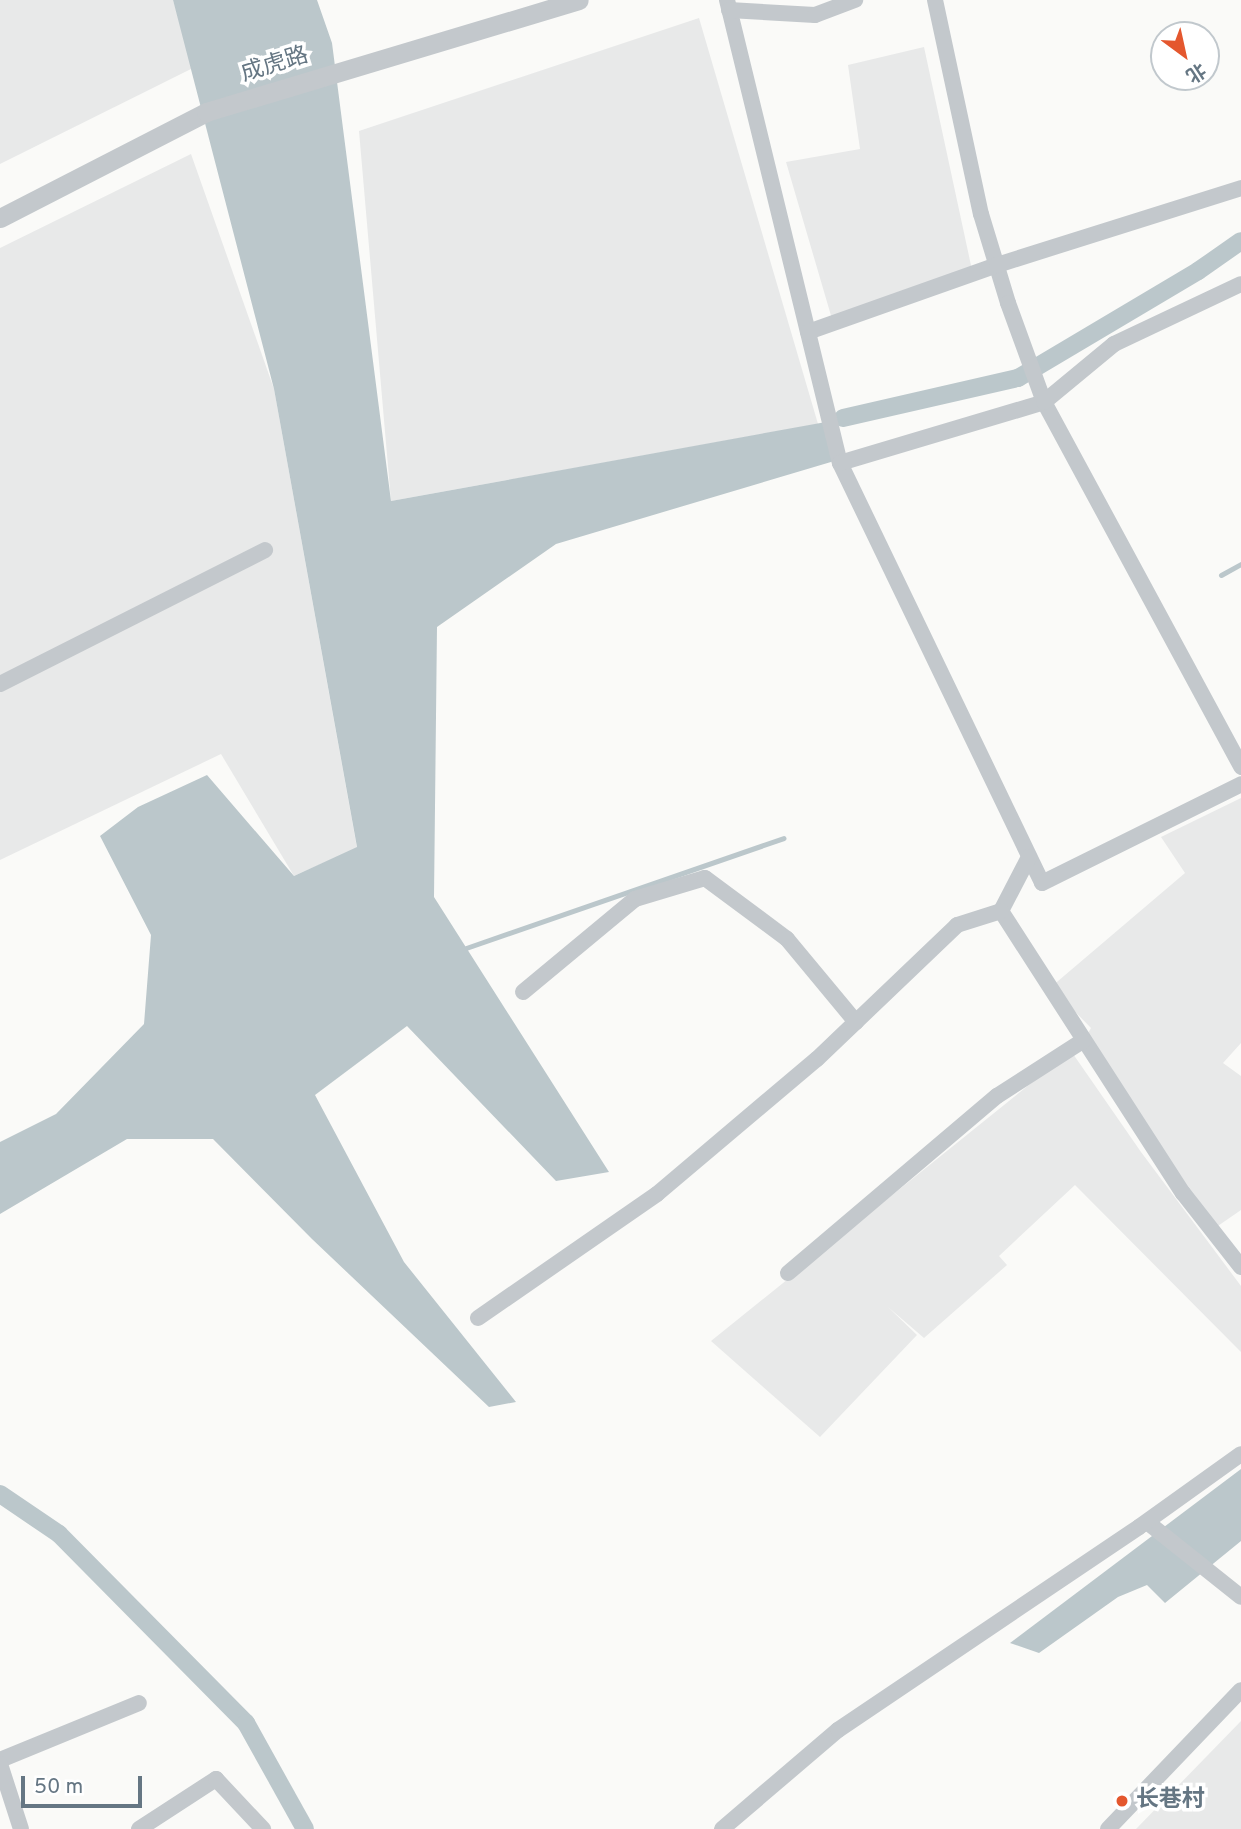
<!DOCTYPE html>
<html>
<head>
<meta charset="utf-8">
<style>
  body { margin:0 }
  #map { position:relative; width:1241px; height:1829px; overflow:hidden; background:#fafaf8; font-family:Overpass,"Noto Sans SC",sans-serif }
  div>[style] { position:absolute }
  .built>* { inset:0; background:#e8e9e9 }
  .water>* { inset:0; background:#bbc7cb }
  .stream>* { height:5px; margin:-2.5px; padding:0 2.5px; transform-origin:2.5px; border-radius:2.5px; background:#bbc7cb }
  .canal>* { height:18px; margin:-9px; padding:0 9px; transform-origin:9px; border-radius:9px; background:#bbc7cb }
  .minor>* { height:16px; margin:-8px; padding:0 8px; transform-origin:8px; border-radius:8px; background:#c3c8cc }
  .tertiary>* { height:19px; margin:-9.5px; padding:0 9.5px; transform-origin:9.5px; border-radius:9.5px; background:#c3c8cc }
  .dots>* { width:19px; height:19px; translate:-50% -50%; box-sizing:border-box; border:4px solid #fff; border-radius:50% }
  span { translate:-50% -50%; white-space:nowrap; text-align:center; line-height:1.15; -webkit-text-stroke:7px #fff; paint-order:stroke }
  .street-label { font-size:23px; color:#657683 }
  .poi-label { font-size:23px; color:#657683; font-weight:700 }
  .left { translate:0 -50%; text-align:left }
  .north { position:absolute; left:1150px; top:21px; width:70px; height:70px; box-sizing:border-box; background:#fff; border:2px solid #c1c8cd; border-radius:50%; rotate:147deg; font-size:19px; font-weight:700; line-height:28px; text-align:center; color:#657683 }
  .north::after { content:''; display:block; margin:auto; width:24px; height:32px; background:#e4572e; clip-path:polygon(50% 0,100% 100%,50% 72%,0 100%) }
  .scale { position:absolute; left:21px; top:1776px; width:121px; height:32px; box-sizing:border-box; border:4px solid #657683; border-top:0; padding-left:9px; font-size:21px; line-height:24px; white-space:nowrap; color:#657683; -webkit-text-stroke:5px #fff; paint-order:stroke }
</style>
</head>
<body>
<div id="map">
  <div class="built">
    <div style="clip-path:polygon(0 0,173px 0,193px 68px,0 164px)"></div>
    <div style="clip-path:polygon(699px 18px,818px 424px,391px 501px,359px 131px)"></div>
    <div style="clip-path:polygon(924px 47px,972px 270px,832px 319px,786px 162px,860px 149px,848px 65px)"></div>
    <div style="clip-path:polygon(191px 154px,274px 389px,357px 848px,294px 876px,221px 754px,0 860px,0 248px)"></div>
    <div style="clip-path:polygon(1241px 798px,1241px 1043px,1223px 1063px,1241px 1076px,1241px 1210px,1212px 1230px,1084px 1040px,1091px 1028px,1051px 987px,1185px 873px,1161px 837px)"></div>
    <div style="clip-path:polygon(1071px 1051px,1141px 1152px,1241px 1286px,1241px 1352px,1075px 1185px,999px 1256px,1007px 1265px,924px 1338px,888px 1307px,917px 1335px,820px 1437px,711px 1341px)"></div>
    <div style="clip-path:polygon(1241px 1721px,1241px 1829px,1136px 1829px)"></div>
  </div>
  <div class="water">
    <div style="clip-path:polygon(173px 0,317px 0,332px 43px,391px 501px,837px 420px,841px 459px,556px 544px,437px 627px,434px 897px,609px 1172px,556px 1181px,407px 1026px,315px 1095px,404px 1262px,516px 1402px,489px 1407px,312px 1239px,213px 1139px,127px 1139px,0 1214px,0 1142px,56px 1114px,144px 1024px,151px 935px,100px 836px,138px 807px,207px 775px,294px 876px,357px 847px,274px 389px)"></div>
    <div style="clip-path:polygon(1241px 1469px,1241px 1541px,1165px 1603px,1147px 1585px,1118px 1597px,1039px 1653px,1010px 1643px)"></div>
  </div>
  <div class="stream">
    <div style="left:1221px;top:575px;width:23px;rotate:-29deg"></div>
    <div style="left:466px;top:948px;width:336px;rotate:-19.1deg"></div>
  </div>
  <div class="canal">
    <div style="left:843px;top:418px;width:180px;rotate:-12.9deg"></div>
    <div style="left:1018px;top:378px;width:209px;rotate:-30.7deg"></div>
    <div style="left:1198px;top:271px;width:52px;rotate:-34.9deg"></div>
    <div style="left:0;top:1494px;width:71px;rotate:34.1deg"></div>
    <div style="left:59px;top:1534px;width:266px;rotate:45.3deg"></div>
    <div style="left:246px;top:1723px;width:121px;rotate:60.9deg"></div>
  </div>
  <div class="minor">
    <div style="left:727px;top:0;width:477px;rotate:76.3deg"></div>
    <div style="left:840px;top:463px;width:466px;rotate:64.3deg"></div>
    <div style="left:1042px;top:883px;width:222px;rotate:-26.4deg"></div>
    <div style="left:935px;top:0;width:219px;rotate:77.9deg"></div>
    <div style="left:981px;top:214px;width:93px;rotate:73.1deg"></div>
    <div style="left:1008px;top:303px;width:105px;rotate:70deg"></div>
    <div style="left:1044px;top:402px;width:415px;rotate:61.6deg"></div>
    <div style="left:729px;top:10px;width:86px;rotate:3.3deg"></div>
    <div style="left:815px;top:15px;width:43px;rotate:-20.6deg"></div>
    <div style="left:808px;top:332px;width:201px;rotate:-19.5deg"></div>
    <div style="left:997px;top:265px;width:256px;rotate:-17.5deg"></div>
    <div style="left:840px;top:463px;width:213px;rotate:-16.6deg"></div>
    <div style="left:1044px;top:402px;width:91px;rotate:-39.6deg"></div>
    <div style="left:1114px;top:344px;width:140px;rotate:-25.3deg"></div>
    <div style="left:0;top:684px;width:297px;rotate:-26.8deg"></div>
    <div style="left:1029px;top:857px;width:61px;rotate:117.4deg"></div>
    <div style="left:1001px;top:911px;width:336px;rotate:57.2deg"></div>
    <div style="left:1183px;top:1193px;width:94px;rotate:51.9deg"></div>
    <div style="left:523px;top:992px;width:146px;rotate:-39.7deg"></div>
    <div style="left:635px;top:899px;width:73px;rotate:-16.7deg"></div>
    <div style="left:705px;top:878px;width:102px;rotate:36.6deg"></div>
    <div style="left:787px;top:939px;width:108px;rotate:50.3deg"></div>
    <div style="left:788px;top:1273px;width:274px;rotate:-40.3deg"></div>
    <div style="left:997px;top:1096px;width:103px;rotate:-32.8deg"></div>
    <div style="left:478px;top:1318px;width:218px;rotate:-34.7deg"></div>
    <div style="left:657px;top:1194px;width:209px;rotate:-40.2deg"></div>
    <div style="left:817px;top:1059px;width:194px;rotate:-43.7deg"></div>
    <div style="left:957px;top:925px;width:46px;rotate:-17.7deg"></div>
    <div style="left:1147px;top:1522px;width:120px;rotate:38.6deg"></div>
    <div style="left:0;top:1760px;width:150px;rotate:-22.3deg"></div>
    <div style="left:0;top:1764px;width:68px;rotate:72.1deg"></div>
    <div style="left:139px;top:1829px;width:92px;rotate:-33deg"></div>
    <div style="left:216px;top:1779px;width:69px;rotate:46.8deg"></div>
    <div style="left:722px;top:1829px;width:153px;rotate:-40.5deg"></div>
    <div style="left:838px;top:1730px;width:363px;rotate:-34deg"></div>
    <div style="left:1139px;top:1527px;width:125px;rotate:-35.6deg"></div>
    <div style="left:1108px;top:1829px;width:192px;rotate:-46.3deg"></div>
  </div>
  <div class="tertiary">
    <div style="left:0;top:218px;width:232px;rotate:-27.2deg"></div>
    <div style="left:206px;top:112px;width:389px;rotate:-16.7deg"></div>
  </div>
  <div class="dots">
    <div style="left:1122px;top:1801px;background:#e4572e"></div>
  </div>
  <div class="street-label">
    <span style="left:275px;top:66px;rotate:-17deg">成虎路</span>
  </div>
  <div class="poi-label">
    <span class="left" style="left:1136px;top:1801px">长巷村</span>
  </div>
  <div class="north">北</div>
  <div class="scale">50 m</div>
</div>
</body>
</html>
